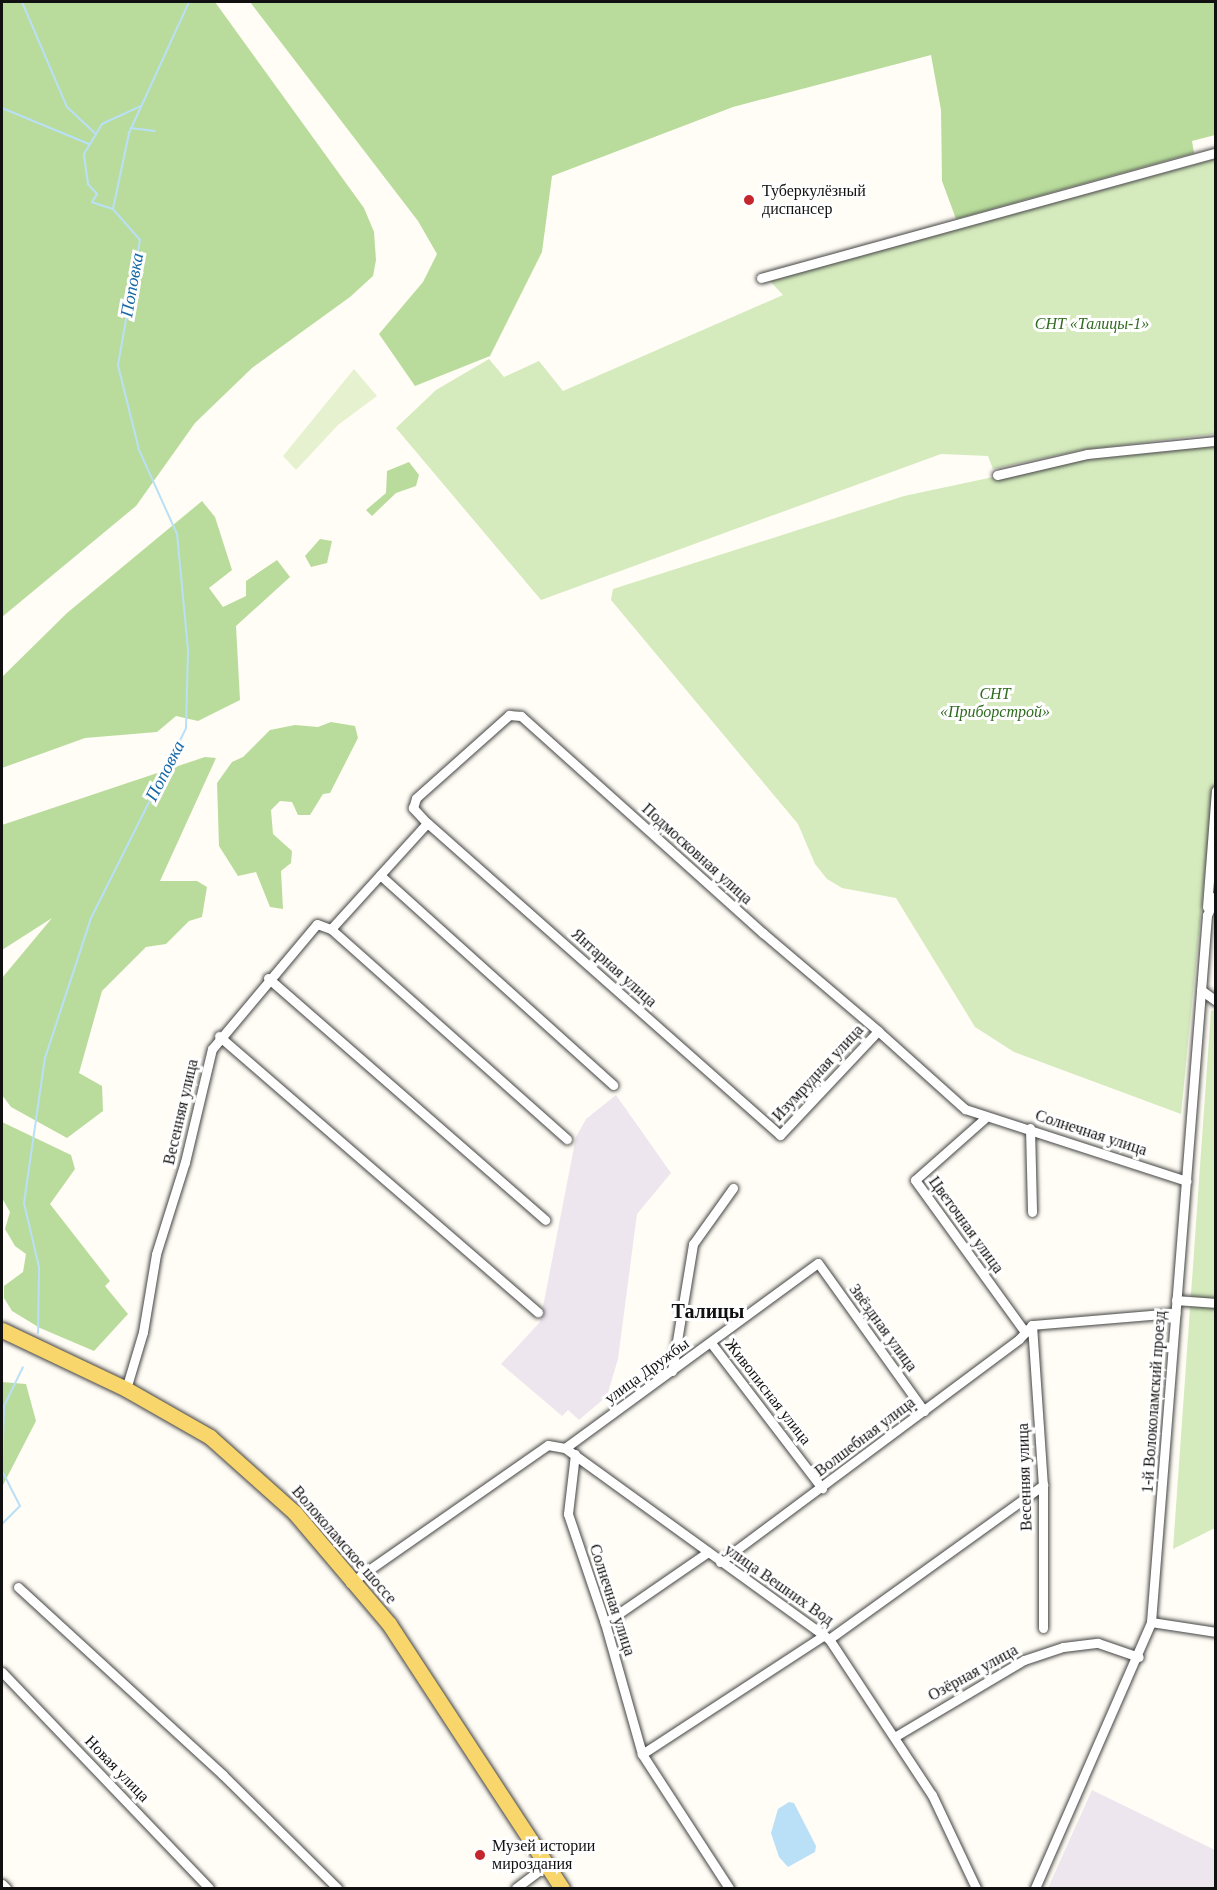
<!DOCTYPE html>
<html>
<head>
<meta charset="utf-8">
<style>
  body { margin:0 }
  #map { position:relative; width:1217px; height:1890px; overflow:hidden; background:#fffdf5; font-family:"Times New Roman",serif }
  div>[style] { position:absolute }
  .industrial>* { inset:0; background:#eee6ef }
  .green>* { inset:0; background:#d5ebbd }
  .forest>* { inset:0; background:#b9dc9c }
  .pitch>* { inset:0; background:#e6f2cf }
  .water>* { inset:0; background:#b9e0f7 }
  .stream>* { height:2px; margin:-1px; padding:0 1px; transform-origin:1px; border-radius:1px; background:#b9e0f7 }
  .roads { filter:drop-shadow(0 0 2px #444) drop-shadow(0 0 2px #444) }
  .minor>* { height:9px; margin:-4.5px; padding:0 4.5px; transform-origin:4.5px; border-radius:4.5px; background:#fff }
  .primary>* { height:15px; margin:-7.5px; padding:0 7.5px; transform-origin:7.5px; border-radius:7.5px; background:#f9d66b }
  .dots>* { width:16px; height:16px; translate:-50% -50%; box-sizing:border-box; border:3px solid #fff; border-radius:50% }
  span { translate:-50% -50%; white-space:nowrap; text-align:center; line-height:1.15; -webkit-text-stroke:6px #fff; paint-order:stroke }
  .poi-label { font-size:16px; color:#111 }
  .left { translate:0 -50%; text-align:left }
  .park-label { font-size:16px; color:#2f6b1f; font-style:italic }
  .street-label { font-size:16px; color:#111 }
  .water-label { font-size:18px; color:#1768a6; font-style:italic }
  .quarter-label { font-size:20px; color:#111; font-weight:700 }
  .frame { position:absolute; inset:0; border:3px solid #111; pointer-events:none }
</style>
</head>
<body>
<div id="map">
  <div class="industrial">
    <div style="clip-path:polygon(616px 1095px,671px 1173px,637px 1214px,618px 1359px,607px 1396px,579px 1420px,568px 1410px,562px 1416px,501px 1364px,540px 1322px,576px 1137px,586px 1119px)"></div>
    <div style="clip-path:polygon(1092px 1790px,1215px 1850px,1215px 1888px,1048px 1888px)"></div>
  </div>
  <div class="green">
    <div style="clip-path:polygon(1215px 159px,1215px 434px,1081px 450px,993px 469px,988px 456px,941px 454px,541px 600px,396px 428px,436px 390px,489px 359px,504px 377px,539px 361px,563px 391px,783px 295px,770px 281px)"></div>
    <div style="clip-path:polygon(1215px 446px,1215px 862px,1206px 862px,1181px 1114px,1014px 1052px,975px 1027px,896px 898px,842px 888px,827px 879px,815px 864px,798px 824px,611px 600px,613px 589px,904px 496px,1059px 463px)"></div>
    <div style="clip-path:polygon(1215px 1010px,1215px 1528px,1173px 1549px,1211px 1011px)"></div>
  </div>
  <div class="forest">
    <div style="clip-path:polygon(2px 2px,215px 2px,364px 208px,374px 232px,376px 260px,373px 276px,350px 297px,252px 368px,195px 423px,136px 506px,2px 617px)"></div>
    <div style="clip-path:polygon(250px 2px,1215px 2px,1215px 135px,1192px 141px,1194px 153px,956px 219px,942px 181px,941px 110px,931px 55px,733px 107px,552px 176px,542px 252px,490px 356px,415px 386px,379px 334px,423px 282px,437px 254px,418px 221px)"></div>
    <div style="clip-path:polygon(409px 462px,419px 475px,416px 486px,396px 493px,372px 516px,366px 510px,386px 493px,387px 471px)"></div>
    <div style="clip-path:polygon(202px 501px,215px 517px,232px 570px,209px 588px,223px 607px,246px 596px,246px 581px,277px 560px,290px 577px,236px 626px,240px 700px,198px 721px,176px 716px,157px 732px,85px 738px,2px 768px,2px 677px,67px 613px)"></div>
    <div style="clip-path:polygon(320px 539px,332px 541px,327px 563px,311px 567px,305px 556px)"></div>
    <div style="clip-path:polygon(331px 722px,355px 726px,358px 738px,330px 793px,323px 794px,310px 815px,298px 815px,292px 802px,280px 801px,271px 810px,273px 834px,292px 851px,291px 863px,281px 871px,283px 909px,270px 907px,256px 872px,238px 876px,219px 846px,217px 783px,232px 762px,243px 757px,270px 730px,295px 725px,318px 727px)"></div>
    <div style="clip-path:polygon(205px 757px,216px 758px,160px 881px,197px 881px,207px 887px,202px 917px,189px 921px,166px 944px,146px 947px,102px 991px,79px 1073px,102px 1086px,103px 1111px,67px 1138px,11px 1107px,2px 1095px,2px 978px,52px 918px,2px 950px,2px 825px)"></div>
    <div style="clip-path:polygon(2px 1122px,71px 1155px,75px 1169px,50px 1204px,110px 1281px,105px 1286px,128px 1314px,94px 1351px,40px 1328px,12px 1311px,4px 1298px,4px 1286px,23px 1272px,26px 1254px,15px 1246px,5px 1229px,10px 1212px,2px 1198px)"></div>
    <div style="clip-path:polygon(2px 1382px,26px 1384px,36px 1421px,2px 1487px)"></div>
  </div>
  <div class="pitch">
    <div style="clip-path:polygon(354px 369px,377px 396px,338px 425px,296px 470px,283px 456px)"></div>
  </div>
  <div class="water">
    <div style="clip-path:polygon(789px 1802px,794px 1803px,816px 1846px,815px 1852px,788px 1867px,779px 1857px,771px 1833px,778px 1809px)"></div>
  </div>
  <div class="stream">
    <div style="left:22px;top:2px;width:114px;rotate:66.8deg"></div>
    <div style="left:67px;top:107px;width:38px;rotate:43deg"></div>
    <div style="left:2px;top:108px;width:94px;rotate:22.5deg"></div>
    <div style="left:131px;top:128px;width:24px;rotate:7deg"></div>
    <div style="left:113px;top:209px;width:22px;rotate:-162deg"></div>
    <div style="left:92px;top:202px;width:9px;rotate:-58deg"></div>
    <div style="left:97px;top:194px;width:13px;rotate:-132deg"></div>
    <div style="left:88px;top:184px;width:30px;rotate:-98deg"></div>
    <div style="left:84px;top:154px;width:35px;rotate:-59deg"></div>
    <div style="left:102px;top:124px;width:43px;rotate:-24.8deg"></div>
    <div style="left:38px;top:1333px;width:66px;rotate:-89.1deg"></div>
    <div style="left:39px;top:1267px;width:66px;rotate:-103.2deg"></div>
    <div style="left:24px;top:1203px;width:147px;rotate:-81.8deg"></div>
    <div style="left:45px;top:1058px;width:147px;rotate:-71.8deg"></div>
    <div style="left:91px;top:918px;width:212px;rotate:-63.4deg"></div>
    <div style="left:186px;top:728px;width:78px;rotate:-88.5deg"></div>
    <div style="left:188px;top:650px;width:117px;rotate:-95.4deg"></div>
    <div style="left:177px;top:534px;width:92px;rotate:-114.3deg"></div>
    <div style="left:139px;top:450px;width:88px;rotate:-103.9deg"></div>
    <div style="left:118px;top:365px;width:127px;rotate:-80deg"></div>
    <div style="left:140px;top:240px;width:41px;rotate:-131.1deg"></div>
    <div style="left:113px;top:209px;width:78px;rotate:-78.1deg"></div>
    <div style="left:129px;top:133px;width:144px;rotate:-65.4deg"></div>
    <div style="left:2px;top:1524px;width:25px;rotate:-45deg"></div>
    <div style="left:20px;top:1506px;width:39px;rotate:-117deg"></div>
    <div style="left:2px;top:1471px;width:65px;rotate:-88.2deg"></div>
    <div style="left:4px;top:1406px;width:43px;rotate:-64deg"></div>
  </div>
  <div class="roads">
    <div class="minor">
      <div style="left:761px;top:278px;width:472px;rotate:-15.4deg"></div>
      <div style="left:997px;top:475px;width:92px;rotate:-13.1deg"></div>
      <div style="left:1087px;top:454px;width:130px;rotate:-5.8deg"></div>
      <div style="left:380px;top:875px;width:314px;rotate:42deg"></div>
      <div style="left:1207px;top:907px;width:117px;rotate:-85.6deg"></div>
      <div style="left:331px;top:929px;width:143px;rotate:-47.8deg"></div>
      <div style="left:268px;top:978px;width:368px;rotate:41.1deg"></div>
      <div style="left:1201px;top:990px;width:19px;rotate:36deg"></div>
      <div style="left:878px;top:1031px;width:143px;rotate:133.3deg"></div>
      <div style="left:780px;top:1135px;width:471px;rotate:-138.5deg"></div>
      <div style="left:427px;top:823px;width:21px;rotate:-133deg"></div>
      <div style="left:413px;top:808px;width:10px;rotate:-73deg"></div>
      <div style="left:416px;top:798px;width:125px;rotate:-41.7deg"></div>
      <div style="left:509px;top:715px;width:12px;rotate:5deg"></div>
      <div style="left:521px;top:716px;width:325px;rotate:41.9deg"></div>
      <div style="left:763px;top:933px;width:151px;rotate:40.4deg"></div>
      <div style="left:878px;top:1031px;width:117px;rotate:41.9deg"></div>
      <div style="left:965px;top:1109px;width:233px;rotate:18deg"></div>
      <div style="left:219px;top:1036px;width:422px;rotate:40.9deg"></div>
      <div style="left:984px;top:1119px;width:92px;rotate:138.5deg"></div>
      <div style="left:915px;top:1180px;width:188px;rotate:54.1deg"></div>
      <div style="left:1030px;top:1128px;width:84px;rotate:88.6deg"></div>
      <div style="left:1176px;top:1300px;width:40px;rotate:4.3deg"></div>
      <div style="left:1032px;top:1325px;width:160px;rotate:86.1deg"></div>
      <div style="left:1043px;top:1485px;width:143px;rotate:90deg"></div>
      <div style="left:711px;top:1343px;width:183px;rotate:52.6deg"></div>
      <div style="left:672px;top:1371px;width:129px;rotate:-80.6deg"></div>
      <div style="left:693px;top:1244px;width:69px;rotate:-54.5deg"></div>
      <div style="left:126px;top:1389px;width:59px;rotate:-73.4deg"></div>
      <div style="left:143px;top:1332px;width:79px;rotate:-80.5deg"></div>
      <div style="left:156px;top:1254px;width:96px;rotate:-72.5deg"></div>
      <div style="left:185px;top:1162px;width:116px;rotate:-76.6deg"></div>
      <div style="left:212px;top:1049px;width:163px;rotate:-50deg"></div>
      <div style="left:317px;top:924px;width:15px;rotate:20deg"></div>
      <div style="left:331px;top:929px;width:316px;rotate:41.7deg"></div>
      <div style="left:565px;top:1448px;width:326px;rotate:35.9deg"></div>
      <div style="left:829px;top:1639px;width:187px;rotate:56.6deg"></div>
      <div style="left:932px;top:1795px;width:103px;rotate:64.7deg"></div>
      <div style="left:575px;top:1454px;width:60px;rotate:96.7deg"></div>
      <div style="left:568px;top:1514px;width:115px;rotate:71.3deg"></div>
      <div style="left:605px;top:1623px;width:136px;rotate:74.2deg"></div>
      <div style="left:642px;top:1754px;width:160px;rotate:57deg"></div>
      <div style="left:720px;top:1562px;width:373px;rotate:-36.7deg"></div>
      <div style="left:1019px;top:1339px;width:19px;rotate:-47deg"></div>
      <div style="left:1032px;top:1325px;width:144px;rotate:-4.8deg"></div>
      <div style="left:350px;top:1583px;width:241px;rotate:-34.9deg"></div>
      <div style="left:548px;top:1445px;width:17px;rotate:10deg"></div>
      <div style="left:565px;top:1448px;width:313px;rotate:-36.2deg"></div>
      <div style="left:818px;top:1263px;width:182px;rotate:54.4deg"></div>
      <div style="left:18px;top:1587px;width:278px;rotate:42.5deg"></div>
      <div style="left:223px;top:1775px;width:161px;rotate:44.7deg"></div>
      <div style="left:1151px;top:1622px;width:66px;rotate:8.7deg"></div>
      <div style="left:605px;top:1623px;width:125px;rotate:-34.6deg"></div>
      <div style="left:829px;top:1639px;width:264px;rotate:-35.7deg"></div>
      <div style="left:2px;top:1672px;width:299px;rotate:46.2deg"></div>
      <div style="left:896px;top:1736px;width:149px;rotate:-30.7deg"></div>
      <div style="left:1024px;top:1660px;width:41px;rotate:-18.4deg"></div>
      <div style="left:1063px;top:1647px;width:35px;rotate:-7deg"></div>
      <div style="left:1098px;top:1643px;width:43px;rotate:18.9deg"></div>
      <div style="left:642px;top:1754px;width:216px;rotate:-33.1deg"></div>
      <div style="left:2px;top:1884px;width:6px;rotate:45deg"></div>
      <div style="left:516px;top:1888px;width:38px;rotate:-37deg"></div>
      <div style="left:1035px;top:1888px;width:290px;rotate:-66.4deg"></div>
      <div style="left:1151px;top:1622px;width:709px;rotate:-85.47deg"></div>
      <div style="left:1207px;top:915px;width:21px;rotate:-65deg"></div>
    </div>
    <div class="primary">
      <div style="left:2px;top:1330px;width:137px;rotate:25.4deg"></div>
      <div style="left:126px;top:1389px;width:97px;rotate:29.7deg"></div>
      <div style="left:210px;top:1437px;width:114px;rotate:41.8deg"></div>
      <div style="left:295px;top:1513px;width:145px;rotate:49.7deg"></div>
      <div style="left:389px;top:1624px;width:316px;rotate:56.8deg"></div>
    </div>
  </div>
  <div class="dots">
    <div style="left:749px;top:200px;background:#c4262e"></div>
    <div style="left:480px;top:1855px;background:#c4262e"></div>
  </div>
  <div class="poi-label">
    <span class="left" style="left:762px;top:200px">Туберкулёзный<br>диспансер</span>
    <span class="left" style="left:492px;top:1855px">Музей истории<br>мироздания</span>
  </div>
  <div class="park-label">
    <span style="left:1092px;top:324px">СНТ «Талицы-1»</span>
    <span style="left:995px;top:703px">СНТ<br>«Приборстрой»</span>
  </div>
  <div class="street-label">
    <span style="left:697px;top:854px;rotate:42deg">Подмосковная улица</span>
    <span style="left:614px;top:968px;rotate:42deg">Янтарная улица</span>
    <span style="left:818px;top:1073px;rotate:-47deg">Изумрудная улица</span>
    <span style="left:181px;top:1112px;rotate:-77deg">Весенняя улица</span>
    <span style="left:1091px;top:1133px;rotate:18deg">Солнечная улица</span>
    <span style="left:966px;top:1225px;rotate:54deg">Цветочная улица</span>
    <span style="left:883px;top:1328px;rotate:54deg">Звёздная улица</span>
    <span style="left:647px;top:1371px;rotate:-36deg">улица Дружбы</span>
    <span style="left:768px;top:1392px;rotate:52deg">Живописная улица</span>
    <span style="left:1154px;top:1402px;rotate:-86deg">1-й Волоколамский проезд</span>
    <span style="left:865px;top:1437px;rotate:-37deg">Волшебная улица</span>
    <span style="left:1025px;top:1477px;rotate:-92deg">Весенняя улица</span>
    <span style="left:344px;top:1545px;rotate:49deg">Волоколамское шоссе</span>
    <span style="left:779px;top:1585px;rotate:35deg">улица Вешних Вод</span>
    <span style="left:612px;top:1600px;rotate:72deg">Солнечная улица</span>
    <span style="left:973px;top:1673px;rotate:-29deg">Озёрная улица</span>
    <span style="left:117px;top:1769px;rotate:46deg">Новая улица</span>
  </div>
  <div class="water-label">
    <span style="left:132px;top:285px;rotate:-80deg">Поповка</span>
    <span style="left:165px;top:771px;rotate:-63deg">Поповка</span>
  </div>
  <div class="quarter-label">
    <span style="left:708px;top:1311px">Талицы</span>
  </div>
  <div class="frame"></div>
</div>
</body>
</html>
